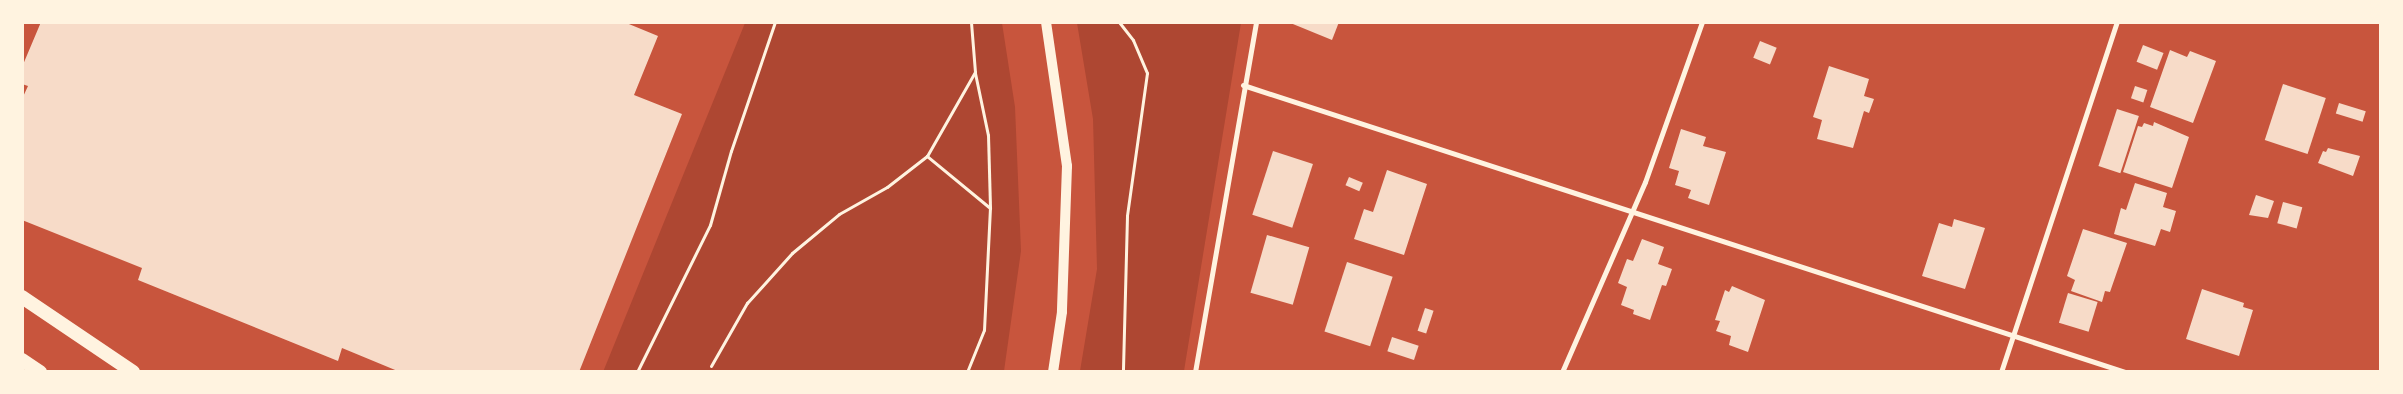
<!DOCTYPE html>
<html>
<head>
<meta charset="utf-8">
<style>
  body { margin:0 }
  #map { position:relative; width:2403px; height:394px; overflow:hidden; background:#c8553d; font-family:Roboto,sans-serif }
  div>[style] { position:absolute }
  .green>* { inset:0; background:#ae4732 }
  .building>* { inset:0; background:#f7dbc8; transform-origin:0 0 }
  .path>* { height:3px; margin:-1.5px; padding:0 1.5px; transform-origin:1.5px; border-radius:1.5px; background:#fff3e0 }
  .minor>* { height:5px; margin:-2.5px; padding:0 2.5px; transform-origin:2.5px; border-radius:2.5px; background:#fff3e0 }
  .secondary>* { height:10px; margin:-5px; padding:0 5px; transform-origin:5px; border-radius:5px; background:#fff3e0 }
  .trunk>* { height:14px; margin:-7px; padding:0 7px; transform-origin:7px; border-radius:7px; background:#fff3e0 }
  span { translate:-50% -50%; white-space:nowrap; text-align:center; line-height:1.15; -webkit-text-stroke:5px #fff3e0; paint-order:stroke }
  .frame { position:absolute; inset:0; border:24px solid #fff3e0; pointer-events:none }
</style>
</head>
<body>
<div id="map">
  <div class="green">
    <div style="clip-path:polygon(745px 23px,1002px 23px,1015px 107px,1021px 251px,1004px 371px,603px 372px)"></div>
    <div style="clip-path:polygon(1077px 23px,1241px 23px,1184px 371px,1080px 371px,1097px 269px,1093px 119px)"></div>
  </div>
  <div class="building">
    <div style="clip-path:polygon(41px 22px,624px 22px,658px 36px,634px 95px,682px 114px,579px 372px,400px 372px,342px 348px,338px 361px,138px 280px,142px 268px,22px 220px,22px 99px,28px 86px,22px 84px,22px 67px)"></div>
    <div style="clip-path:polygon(1288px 22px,1339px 22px,1332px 40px)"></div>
    <div style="left:1760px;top:41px;width:18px;height:18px;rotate:22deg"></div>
    <div style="left:2143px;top:45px;width:22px;height:18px;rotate:21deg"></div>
    <div style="clip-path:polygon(2170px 50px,2187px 57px,2190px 51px,2216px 61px,2193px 123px,2150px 107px)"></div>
    <div style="clip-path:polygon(1829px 66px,1869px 79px,1864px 96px,1874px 99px,1869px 113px,1864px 111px,1853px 148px,1817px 139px,1822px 120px,1813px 117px)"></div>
    <div style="left:2283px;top:84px;width:45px;height:59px;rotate:18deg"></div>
    <div style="left:2135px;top:86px;width:13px;height:13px;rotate:18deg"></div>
    <div style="left:2339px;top:103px;width:28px;height:11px;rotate:17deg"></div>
    <div style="left:2117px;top:109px;width:23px;height:60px;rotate:18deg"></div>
    <div style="clip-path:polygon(2154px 122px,2189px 137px,2172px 188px,2123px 172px,2138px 126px,2142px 127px,2144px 123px,2153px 126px)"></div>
    <div style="clip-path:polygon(1681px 129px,1706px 137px,1703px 146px,1726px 152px,1709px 205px,1688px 198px,1691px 190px,1675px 185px,1679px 171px,1669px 168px)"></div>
    <div style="clip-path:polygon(2328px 148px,2360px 156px,2353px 176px,2318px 163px,2323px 151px,2326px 152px)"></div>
    <div style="left:1273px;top:151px;width:42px;height:67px;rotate:18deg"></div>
    <div style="clip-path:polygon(1387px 170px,1427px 184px,1404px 255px,1354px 239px,1364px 209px,1373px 212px)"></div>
    <div style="left:1349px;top:177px;width:15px;height:9px;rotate:23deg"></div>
    <div style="clip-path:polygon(2135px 183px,2167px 193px,2163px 207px,2176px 211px,2170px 232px,2161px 229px,2155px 246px,2114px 234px,2121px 208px,2126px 210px)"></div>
    <div style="clip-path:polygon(2256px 195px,2274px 201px,2268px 218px,2249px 215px)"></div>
    <div style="left:2283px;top:202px;width:20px;height:22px;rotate:15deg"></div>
    <div style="clip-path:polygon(1954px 219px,1985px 228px,1965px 289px,1922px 276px,1939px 223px,1952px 227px)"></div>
    <div style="clip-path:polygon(2083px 229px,2127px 243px,2110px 292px,2105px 291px,2102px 302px,2071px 291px,2075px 280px,2067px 276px)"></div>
    <div style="left:1267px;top:235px;width:44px;height:60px;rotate:16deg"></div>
    <div style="clip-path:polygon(1642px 239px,1664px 247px,1658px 264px,1672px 269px,1666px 286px,1662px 285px,1650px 320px,1633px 314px,1634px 310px,1621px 305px,1627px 287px,1618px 283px,1627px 259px,1633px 261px)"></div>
    <div style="left:1347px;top:262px;width:48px;height:73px;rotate:18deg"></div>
    <div style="clip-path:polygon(1732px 286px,1765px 300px,1748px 352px,1729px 345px,1731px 336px,1716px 331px,1720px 321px,1715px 320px,1725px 290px,1729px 292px)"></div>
    <div style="clip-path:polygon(2202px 289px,2244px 303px,2243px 307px,2253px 310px,2239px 356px,2186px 339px)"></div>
    <div style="left:2068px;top:293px;width:31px;height:31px;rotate:17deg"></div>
    <div style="left:1425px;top:308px;width:9px;height:24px;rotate:18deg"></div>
    <div style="left:1392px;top:337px;width:28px;height:15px;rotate:18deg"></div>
  </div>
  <div class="path">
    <div style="left:1119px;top:22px;width:23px;rotate:52deg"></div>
    <div style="left:1133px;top:40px;width:36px;rotate:67deg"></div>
    <div style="left:1147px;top:73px;width:144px;rotate:98deg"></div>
    <div style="left:1127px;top:216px;width:156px;rotate:91.5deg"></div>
    <div style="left:975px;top:73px;width:63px;rotate:78.2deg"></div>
    <div style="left:988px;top:135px;width:73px;rotate:88.4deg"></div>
    <div style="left:711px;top:366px;width:73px;rotate:-60.3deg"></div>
    <div style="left:747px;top:303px;width:67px;rotate:-48deg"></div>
    <div style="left:792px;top:253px;width:61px;rotate:-39.7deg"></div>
    <div style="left:839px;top:214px;width:55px;rotate:-29.4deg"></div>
    <div style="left:887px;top:187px;width:51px;rotate:-37.8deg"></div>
    <div style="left:637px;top:372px;width:164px;rotate:-63.6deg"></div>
    <div style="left:710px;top:225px;width:77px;rotate:-74.2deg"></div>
    <div style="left:731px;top:151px;width:136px;rotate:-71.2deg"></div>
    <div style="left:967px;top:372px;width:45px;rotate:-68deg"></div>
    <div style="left:984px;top:330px;width:122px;rotate:-87.2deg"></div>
    <div style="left:990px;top:208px;width:82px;rotate:-140.5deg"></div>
    <div style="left:927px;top:156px;width:97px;rotate:-60.3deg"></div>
    <div style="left:975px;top:72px;width:50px;rotate:-94.6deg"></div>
  </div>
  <div class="minor">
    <div style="left:1243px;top:85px;width:928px;rotate:18.02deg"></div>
    <div style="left:1195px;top:372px;width:355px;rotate:-80.1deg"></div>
    <div style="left:1562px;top:372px;width:207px;rotate:-66.4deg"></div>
    <div style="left:1645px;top:182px;width:170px;rotate:-70.4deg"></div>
    <div style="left:2001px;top:372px;width:369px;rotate:-71.7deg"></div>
  </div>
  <div class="secondary">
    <div style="left:1046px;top:22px;width:146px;rotate:81.7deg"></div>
    <div style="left:1067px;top:166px;width:146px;rotate:92deg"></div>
    <div style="left:1062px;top:312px;width:61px;rotate:98.5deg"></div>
  </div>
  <div class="trunk">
    <div style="left:22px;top:297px;width:134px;rotate:34deg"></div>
    <div style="left:22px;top:360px;width:22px;rotate:34deg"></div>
  </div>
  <div class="frame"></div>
</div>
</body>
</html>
